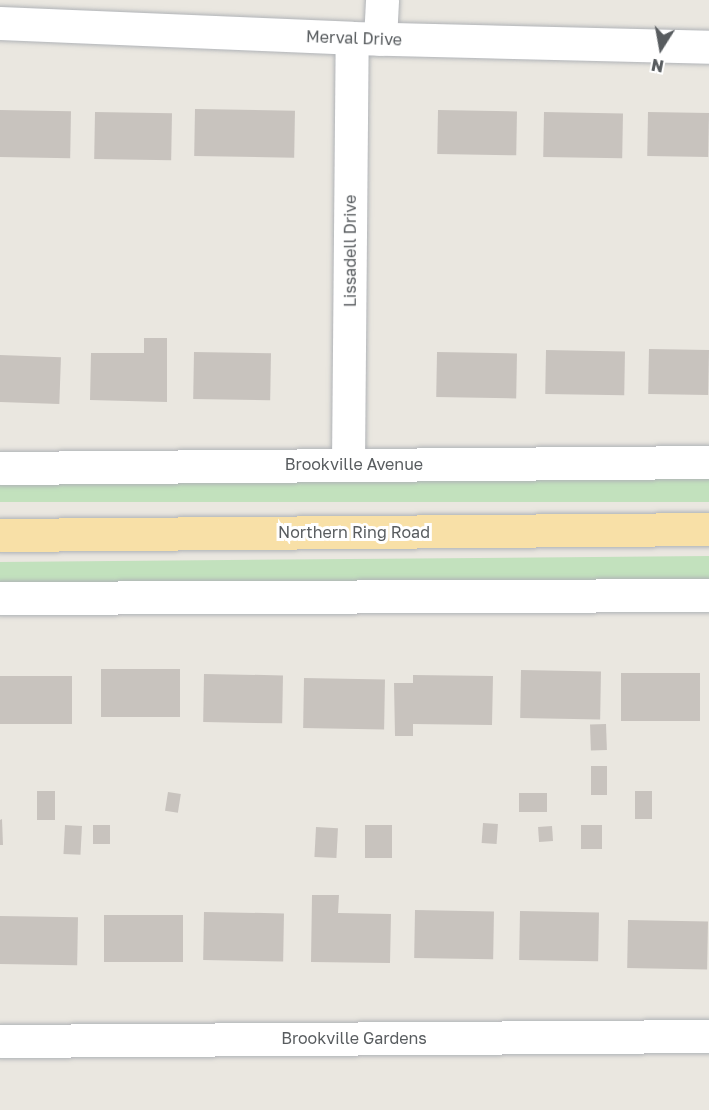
<!DOCTYPE html>
<html>
<head>
<meta charset="utf-8">
<style>
  body { margin:0 }
  #map { position:relative; width:709px; height:1110px; overflow:hidden; background:#eae7e0; font-family:"Golos Text",sans-serif }
  div>[style] { position:absolute }
  .green>* { inset:0; background:#c2e1bd; transform-origin:0 0 }
  .building>* { inset:0; background:#c8c3be; transform-origin:0 0 }
  .roads { filter:drop-shadow(0 0 2px #b0b3b7) drop-shadow(0 0 2px #b0b3b7) }
  .minor>* { height:33px; margin:-16.5px; padding:0 16.5px; transform-origin:16.5px; border-radius:16.5px; background:#fff }
  .major>* { height:33px; margin:-16.5px; padding:0 16.5px; transform-origin:16.5px; border-radius:16.5px; background:#f8e0a7 }
  span { translate:-50% -50%; white-space:nowrap; text-align:center; line-height:1.15; -webkit-text-stroke:6px #fff; paint-order:stroke }
  .street-label { font-size:16px; color:#585c5f }
  .north { position:absolute; left:631px; top:18px; width:60px; height:60px; -webkit-text-stroke:4px #fff; paint-order:stroke; rotate:191deg; font-size:16px; font-weight:700; line-height:24px; text-align:center; color:#585c5f }
  .north::after { content:''; display:block; margin:auto; width:21px; height:27px; background:#585c5f; clip-path:polygon(50% 0,100% 100%,50% 72%,0 100%) }
</style>
</head>
<body>
<div id="map">
  <div class="green">
    <div style="left:709px;top:477px;width:25px;height:709px;rotate:90deg"></div>
    <div style="clip-path:polygon(709px 556px,709px 581px,0 583px,0 562px)"></div>
  </div>
  <div class="building">
    <div style="left:195px;top:109px;width:100px;height:47px;rotate:1deg"></div>
    <div style="left:0;top:110px;width:71px;height:47px;rotate:1deg"></div>
    <div style="left:438px;top:110px;width:79px;height:44px;rotate:1deg"></div>
    <div style="left:95px;top:112px;width:77px;height:47px;rotate:1deg"></div>
    <div style="left:544px;top:112px;width:79px;height:45px;rotate:1deg"></div>
    <div style="left:648px;top:112px;width:61px;height:44px;rotate:1deg"></div>
    <div style="clip-path:polygon(144px 338px,167px 338px,167px 402px,90px 400px,91px 353px,144px 353px)"></div>
    <div style="left:649px;top:349px;width:60px;height:45px;rotate:1deg"></div>
    <div style="left:546px;top:350px;width:79px;height:44px;rotate:1deg"></div>
    <div style="left:194px;top:352px;width:77px;height:47px;rotate:1deg"></div>
    <div style="left:437px;top:352px;width:80px;height:45px;rotate:1deg"></div>
    <div style="left:0;top:355px;width:61px;height:47px;rotate:2deg"></div>
    <div style="left:101px;top:669px;width:79px;height:48px"></div>
    <div style="left:521px;top:670px;width:80px;height:48px;rotate:1deg"></div>
    <div style="left:621px;top:673px;width:79px;height:48px"></div>
    <div style="left:204px;top:674px;width:79px;height:48px;rotate:1deg"></div>
    <div style="clip-path:polygon(413px 675px,493px 676px,492px 725px,413px 724px,413px 736px,395px 736px,394px 683px,413px 683px)"></div>
    <div style="left:0;top:676px;width:72px;height:48px"></div>
    <div style="left:304px;top:678px;width:81px;height:50px;rotate:1deg"></div>
    <div style="left:606px;top:724px;width:26px;height:16px;rotate:88deg"></div>
    <div style="left:591px;top:766px;width:16px;height:29px"></div>
    <div style="left:37px;top:791px;width:18px;height:29px"></div>
    <div style="left:635px;top:791px;width:17px;height:28px"></div>
    <div style="left:168px;top:792px;width:13px;height:19px;rotate:9deg"></div>
    <div style="left:519px;top:793px;width:28px;height:19px"></div>
    <div style="clip-path:polygon(2px 819px,3px 845px,0 845px,0 820px)"></div>
    <div style="left:483px;top:823px;width:15px;height:20px;rotate:4deg"></div>
    <div style="left:65px;top:825px;width:17px;height:29px;rotate:3deg"></div>
    <div style="left:93px;top:825px;width:17px;height:19px"></div>
    <div style="left:365px;top:825px;width:27px;height:33px"></div>
    <div style="left:581px;top:825px;width:21px;height:24px"></div>
    <div style="left:552px;top:826px;width:15px;height:14px;rotate:86deg"></div>
    <div style="left:316px;top:827px;width:22px;height:30px;rotate:3deg"></div>
    <div style="clip-path:polygon(312px 895px,339px 895px,338px 913px,391px 914px,390px 963px,311px 962px)"></div>
    <div style="left:415px;top:910px;width:79px;height:48px;rotate:1deg"></div>
    <div style="left:520px;top:911px;width:79px;height:49px;rotate:1deg"></div>
    <div style="left:204px;top:912px;width:80px;height:48px;rotate:1deg"></div>
    <div style="left:104px;top:915px;width:79px;height:47px"></div>
    <div style="left:0;top:916px;width:78px;height:48px;rotate:1deg"></div>
    <div style="left:628px;top:920px;width:80px;height:48px;rotate:1deg"></div>
  </div>
  <div class="roads">
    <div class="minor">
      <div style="left:0;top:23px;width:352px;rotate:2.4deg"></div>
      <div style="left:352px;top:38px;width:357px;rotate:1.4deg"></div>
      <div style="left:380px;top:39px;width:39px;rotate:-87deg"></div>
      <div style="left:348px;top:464px;width:426px;rotate:-89.5deg"></div>
      <div style="left:0;top:468px;width:709px;rotate:-0.48deg"></div>
      <div style="left:0;top:598px;width:709px;rotate:-0.24deg"></div>
      <div style="left:0;top:1041px;width:709px;rotate:-0.4deg"></div>
    </div>
    <div class="major">
      <div style="left:0;top:535px;width:709px;rotate:-0.48deg"></div>
    </div>
  </div>
  <div class="street-label">
    <span style="left:354px;top:38px;rotate:2deg">Merval Drive</span>
    <span style="left:350px;top:251px;rotate:-90deg">Lissadell Drive</span>
    <span style="left:354px;top:464px">Brookville Avenue</span>
    <span style="left:354px;top:532px">Northern Ring Road</span>
    <span style="left:354px;top:1038px">Brookville Gardens</span>
  </div>
  <div class="north">N</div>
</div>
</body>
</html>
